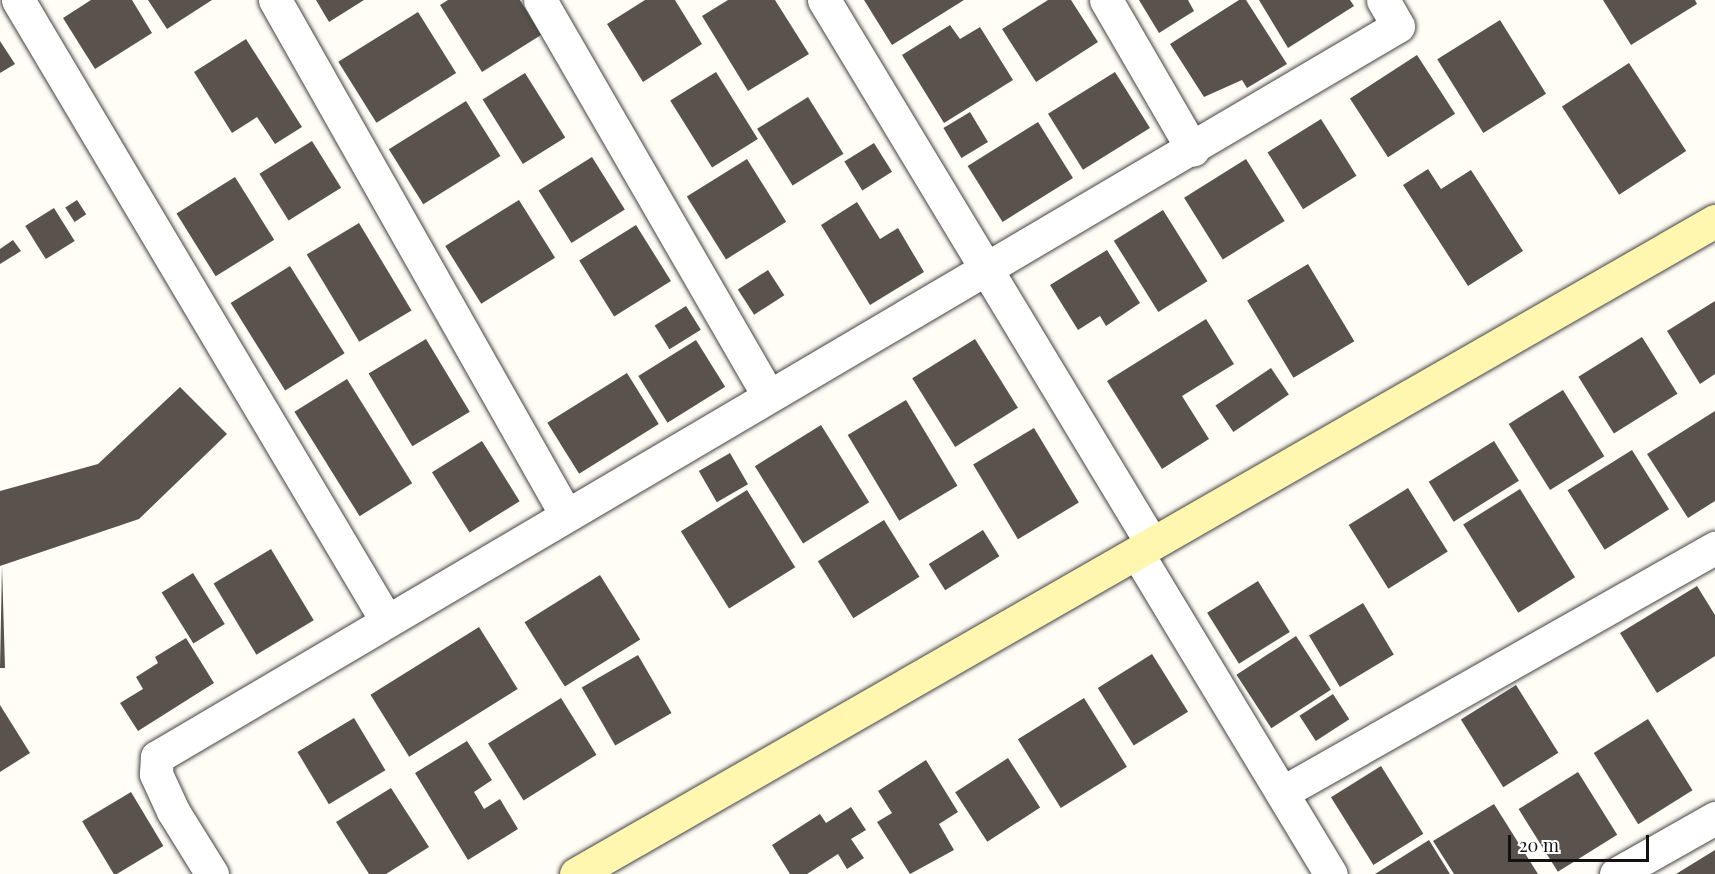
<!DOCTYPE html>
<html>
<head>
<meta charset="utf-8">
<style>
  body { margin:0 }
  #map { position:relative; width:1715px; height:874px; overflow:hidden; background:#fffdf5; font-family:"Playfair Display",serif }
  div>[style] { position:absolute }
  .building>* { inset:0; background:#5a524d; transform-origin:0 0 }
  .roads { filter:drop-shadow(0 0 2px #444) drop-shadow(0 0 2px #444) }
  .street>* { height:33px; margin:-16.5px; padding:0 16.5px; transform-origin:16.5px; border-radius:16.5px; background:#fff }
  .secondary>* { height:33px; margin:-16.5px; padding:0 16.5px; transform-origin:16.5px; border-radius:16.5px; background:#fff6b0 }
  span { translate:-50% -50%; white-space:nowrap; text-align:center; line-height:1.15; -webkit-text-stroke:6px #fff; paint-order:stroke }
  .scale { position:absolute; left:1508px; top:835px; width:141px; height:27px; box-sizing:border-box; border:3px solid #111; border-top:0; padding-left:8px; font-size:18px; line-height:21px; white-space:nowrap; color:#111; -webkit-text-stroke:4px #fff; paint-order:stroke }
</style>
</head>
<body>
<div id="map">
  <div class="building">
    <div style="clip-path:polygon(91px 0,132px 0,152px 33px,95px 69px,63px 18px)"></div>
    <div style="clip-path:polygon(148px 0,212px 0,167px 29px)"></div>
    <div style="clip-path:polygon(316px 0,364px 0,329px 22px)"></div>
    <div style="clip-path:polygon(448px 0,520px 0,541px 35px,482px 72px,440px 5px)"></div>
    <div style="clip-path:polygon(645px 0,675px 0,702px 44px,643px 82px,607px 24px)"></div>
    <div style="clip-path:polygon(728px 0,775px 0,809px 54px,748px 91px,702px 16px)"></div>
    <div style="clip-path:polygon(864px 0,964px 0,892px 45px)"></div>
    <div style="clip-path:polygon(1048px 0,1071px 0,1098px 42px,1036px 82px,1002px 29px)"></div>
    <div style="clip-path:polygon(1139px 0,1188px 0,1194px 11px,1159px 33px)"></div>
    <div style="clip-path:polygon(1239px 0,1246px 0,1287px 64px,1247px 88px,1242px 80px,1204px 97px,1170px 44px)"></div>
    <div style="clip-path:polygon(1259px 0,1350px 0,1354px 6px,1288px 48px)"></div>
    <div style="clip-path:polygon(1603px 0,1695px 0,1697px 4px,1631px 45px)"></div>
    <div style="left:418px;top:12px;width:72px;height:94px;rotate:58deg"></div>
    <div style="left:1500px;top:20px;width:87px;height:74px;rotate:58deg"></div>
    <div style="clip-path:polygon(950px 25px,960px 39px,980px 27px,1013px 80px,944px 123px,902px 55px)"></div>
    <div style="clip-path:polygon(246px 39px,302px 127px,275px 144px,257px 117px,232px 133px,194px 72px)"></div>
    <div style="clip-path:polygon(0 41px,15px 64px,0 73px)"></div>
    <div style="left:1417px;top:55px;width:70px;height:80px;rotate:57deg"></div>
    <div style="left:1629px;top:63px;width:105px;height:80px;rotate:57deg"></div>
    <div style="left:716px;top:72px;width:79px;height:54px;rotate:58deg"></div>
    <div style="left:1115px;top:72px;width:66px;height:79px;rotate:58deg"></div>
    <div style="left:525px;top:73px;width:76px;height:50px;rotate:58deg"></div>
    <div style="left:808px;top:97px;width:67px;height:60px;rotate:58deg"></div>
    <div style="left:466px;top:101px;width:65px;height:91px;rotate:58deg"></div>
    <div style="left:970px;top:112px;width:35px;height:31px;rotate:59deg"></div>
    <div style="left:1321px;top:119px;width:67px;height:63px;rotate:58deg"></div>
    <div style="left:1038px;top:122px;width:66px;height:83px;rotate:58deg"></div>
    <div style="left:312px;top:141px;width:55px;height:62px;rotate:58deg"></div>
    <div style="left:874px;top:143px;width:34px;height:35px;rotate:58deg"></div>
    <div style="left:592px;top:157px;width:62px;height:63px;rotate:58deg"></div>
    <div style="left:747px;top:159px;width:74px;height:71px;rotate:58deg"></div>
    <div style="left:1246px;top:159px;width:73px;height:73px;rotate:58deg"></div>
    <div style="clip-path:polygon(1428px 169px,1441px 189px,1471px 170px,1523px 251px,1468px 286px,1403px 185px)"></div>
    <div style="left:235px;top:177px;width:74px;height:69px;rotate:58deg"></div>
    <div style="left:77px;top:200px;width:17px;height:14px;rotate:57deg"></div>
    <div style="left:519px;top:200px;width:68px;height:87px;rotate:58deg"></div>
    <div style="clip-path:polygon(857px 202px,880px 239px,898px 228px,924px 272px,870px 305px,821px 225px)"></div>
    <div style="left:54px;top:208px;width:39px;height:34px;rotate:58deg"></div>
    <div style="left:1163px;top:210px;width:84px;height:58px;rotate:58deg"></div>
    <div style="left:359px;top:223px;width:102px;height:61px;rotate:59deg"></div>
    <div style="left:636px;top:225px;width:66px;height:67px;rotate:58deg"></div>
    <div style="clip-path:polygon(13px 240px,21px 251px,0 264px,0 249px)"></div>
    <div style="clip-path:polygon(1107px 250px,1140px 303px,1106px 326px,1100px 316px,1078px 330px,1050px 285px)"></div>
    <div style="left:1308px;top:264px;width:90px;height:71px;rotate:59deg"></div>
    <div style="left:290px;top:266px;width:103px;height:70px;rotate:58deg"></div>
    <div style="left:768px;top:270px;width:30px;height:36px;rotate:57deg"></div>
    <div style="clip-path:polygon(1715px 301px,1715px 374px,1700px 384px,1667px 331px)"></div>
    <div style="left:686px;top:306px;width:28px;height:37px;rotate:58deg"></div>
    <div style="clip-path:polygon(1206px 319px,1234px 364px,1182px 396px,1209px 439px,1162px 469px,1107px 381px)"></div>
    <div style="left:1642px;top:337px;width:67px;height:75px;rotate:58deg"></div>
    <div style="left:426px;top:339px;width:85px;height:67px;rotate:59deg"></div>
    <div style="left:975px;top:339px;width:81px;height:74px;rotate:58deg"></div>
    <div style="left:696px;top:340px;width:55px;height:68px;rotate:58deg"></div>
    <div style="left:1271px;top:368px;width:32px;height:67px;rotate:56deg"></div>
    <div style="left:627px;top:373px;width:60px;height:94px;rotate:58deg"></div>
    <div style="left:347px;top:379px;width:123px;height:62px;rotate:58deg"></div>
    <div style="clip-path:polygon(180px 387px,227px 434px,139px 519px,0 566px,0 491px,98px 464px)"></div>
    <div style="left:1563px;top:390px;width:78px;height:64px;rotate:58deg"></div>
    <div style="left:906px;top:400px;width:100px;height:68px;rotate:59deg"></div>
    <div style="clip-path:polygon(1715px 411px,1715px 501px,1688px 518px,1647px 454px)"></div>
    <div style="left:821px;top:425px;width:91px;height:78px;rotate:58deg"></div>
    <div style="left:1034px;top:428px;width:87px;height:71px;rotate:59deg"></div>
    <div style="left:482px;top:441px;width:71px;height:59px;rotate:58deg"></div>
    <div style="left:1494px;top:441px;width:47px;height:77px;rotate:58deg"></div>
    <div style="left:1632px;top:450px;width:70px;height:76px;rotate:58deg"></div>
    <div style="left:730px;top:453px;width:36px;height:36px;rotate:60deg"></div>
    <div style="left:1408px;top:488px;width:75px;height:70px;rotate:58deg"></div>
    <div style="left:1520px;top:489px;width:104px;height:67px;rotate:58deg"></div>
    <div style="left:747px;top:490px;width:91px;height:78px;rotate:58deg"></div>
    <div style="left:884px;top:520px;width:67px;height:78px;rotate:58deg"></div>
    <div style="left:983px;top:530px;width:31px;height:64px;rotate:58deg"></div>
    <div style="left:271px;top:549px;width:83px;height:67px;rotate:59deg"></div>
    <div style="clip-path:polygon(2px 566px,5px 668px,0 668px)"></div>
    <div style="left:193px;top:573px;width:60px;height:37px;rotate:58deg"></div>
    <div style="left:600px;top:575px;width:76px;height:89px;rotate:58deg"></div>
    <div style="left:1258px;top:581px;width:60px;height:60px;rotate:58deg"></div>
    <div style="clip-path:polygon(1697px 586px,1715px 615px,1715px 656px,1657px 693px,1620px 633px)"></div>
    <div style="left:1363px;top:603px;width:60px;height:63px;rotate:59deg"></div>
    <div style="left:479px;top:627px;width:73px;height:128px;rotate:58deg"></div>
    <div style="left:1296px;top:636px;width:64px;height:71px;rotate:57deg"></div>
    <div style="clip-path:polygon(186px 638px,214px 683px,138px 731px,120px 703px,143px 689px,136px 677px,158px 663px,155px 657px)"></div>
    <div style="left:1152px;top:654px;width:68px;height:64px;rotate:58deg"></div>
    <div style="left:638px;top:655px;width:67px;height:65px;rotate:60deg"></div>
    <div style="left:1516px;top:685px;width:80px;height:65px;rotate:58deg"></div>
    <div style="left:1333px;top:694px;width:30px;height:40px;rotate:57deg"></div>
    <div style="left:561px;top:698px;width:67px;height:86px;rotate:58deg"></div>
    <div style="left:1084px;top:698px;width:81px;height:78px;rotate:58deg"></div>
    <div style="clip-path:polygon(0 705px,30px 753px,0 772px)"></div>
    <div style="left:354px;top:718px;width:61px;height:66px;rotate:59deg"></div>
    <div style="left:1648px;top:719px;width:84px;height:64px;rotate:58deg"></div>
    <div style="clip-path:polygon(467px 741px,492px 780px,474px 792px,484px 809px,500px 799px,518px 829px,468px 860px,415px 773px)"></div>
    <div style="left:1008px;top:758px;width:59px;height:63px;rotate:57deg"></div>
    <div style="clip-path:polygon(926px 760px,958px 812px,939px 824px,954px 850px,910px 874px,877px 822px,892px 813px,878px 791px)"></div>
    <div style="left:1381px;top:766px;width:80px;height:59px;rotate:58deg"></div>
    <div style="left:1578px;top:772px;width:74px;height:70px;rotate:58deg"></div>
    <div style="clip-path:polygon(391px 788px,429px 847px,386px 874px,369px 874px,336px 822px)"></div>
    <div style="left:131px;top:792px;width:63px;height:57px;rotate:59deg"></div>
    <div style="clip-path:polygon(1494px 804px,1538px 874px,1454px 874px,1433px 841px)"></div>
    <div style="clip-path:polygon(851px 807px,866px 830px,851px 839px,864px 858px,847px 869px,838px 854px,807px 874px,790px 874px,772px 845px,820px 814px,826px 823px)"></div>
    <div style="clip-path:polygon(1429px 840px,1450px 874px,1375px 874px)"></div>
    <div style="clip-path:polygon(1715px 850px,1715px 874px,1676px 874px)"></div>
  </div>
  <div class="roads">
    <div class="street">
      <div style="left:18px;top:0;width:719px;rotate:59.3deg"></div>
      <div style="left:275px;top:0;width:589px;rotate:60.52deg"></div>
      <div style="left:540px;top:0;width:456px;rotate:60deg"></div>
      <div style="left:824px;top:0;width:633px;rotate:58.9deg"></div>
      <div style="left:1106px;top:0;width:173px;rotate:59.9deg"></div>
      <div style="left:1137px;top:553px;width:375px;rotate:58.9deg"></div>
      <div style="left:1285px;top:791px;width:494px;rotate:-29.5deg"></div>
      <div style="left:212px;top:874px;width:74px;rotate:-121.8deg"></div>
      <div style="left:173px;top:811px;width:41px;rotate:-114.7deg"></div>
      <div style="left:156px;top:774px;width:17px;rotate:-87deg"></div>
      <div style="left:157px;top:757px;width:1440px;rotate:-30.5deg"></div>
      <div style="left:1398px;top:26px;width:30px;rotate:-120deg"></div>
      <div style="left:1616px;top:874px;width:114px;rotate:-29.5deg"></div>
    </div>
    <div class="secondary">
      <div style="left:576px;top:874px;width:1313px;rotate:-29.83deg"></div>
    </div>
  </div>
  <div class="scale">20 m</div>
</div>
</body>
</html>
